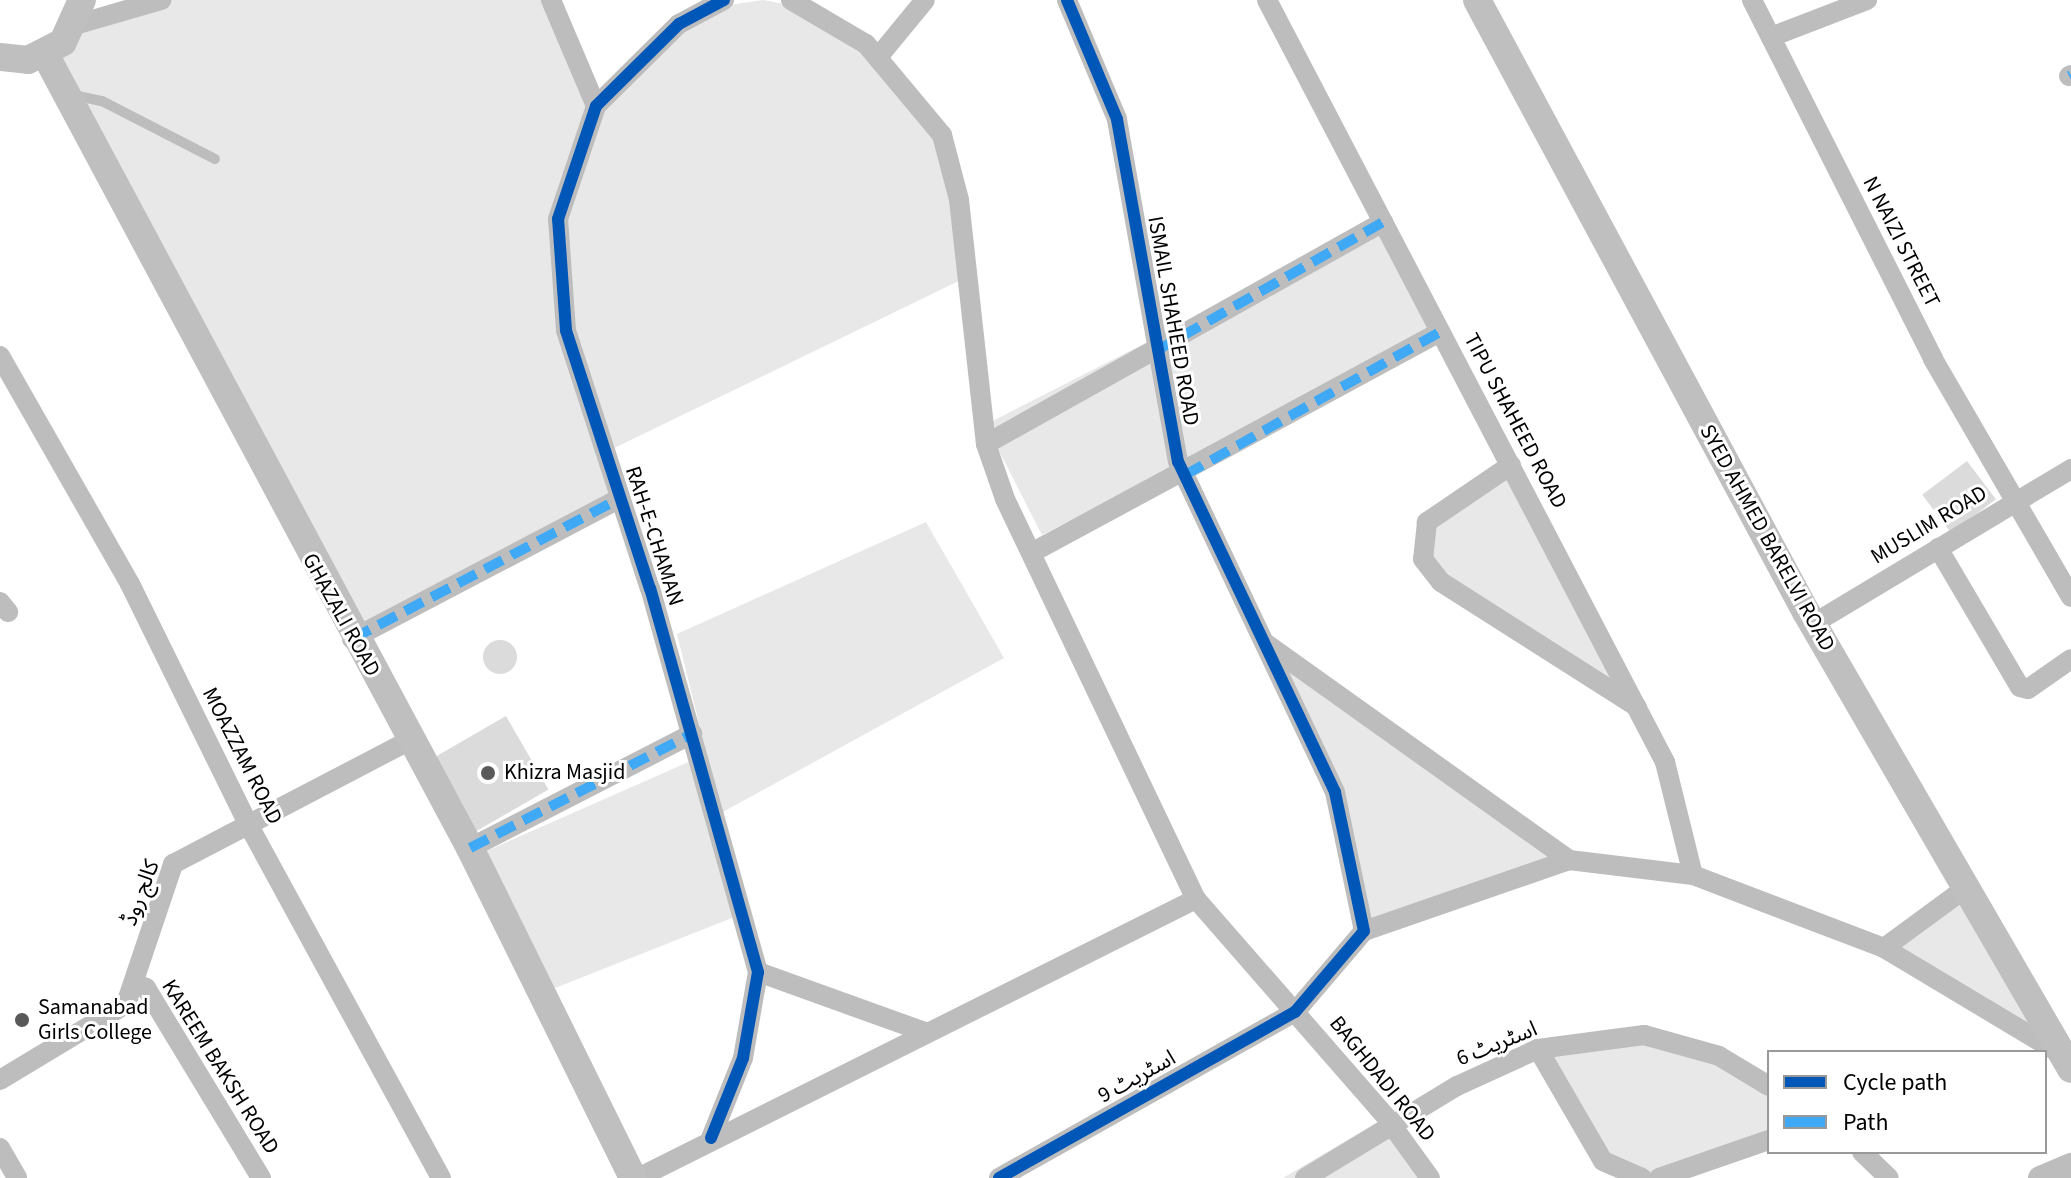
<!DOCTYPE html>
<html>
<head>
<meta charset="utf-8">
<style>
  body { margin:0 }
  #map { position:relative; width:2071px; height:1178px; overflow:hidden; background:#fff; font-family:"Source Sans 3","Noto Sans Arabic",sans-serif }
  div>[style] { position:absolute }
  .green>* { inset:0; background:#e8e8e8; transform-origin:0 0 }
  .building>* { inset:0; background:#dbdbdb; transform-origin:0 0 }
  .round { border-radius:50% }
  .service>* { height:10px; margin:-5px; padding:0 5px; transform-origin:5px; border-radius:5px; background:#bdbdbd }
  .minor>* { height:20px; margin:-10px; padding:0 10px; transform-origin:10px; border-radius:10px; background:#bdbdbd }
  .tertiary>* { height:24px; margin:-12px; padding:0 12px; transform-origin:12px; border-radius:12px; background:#bdbdbd }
  .secondary>* { height:28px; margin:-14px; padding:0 14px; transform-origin:14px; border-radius:14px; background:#bfbfbf }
  .quiet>* { height:10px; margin-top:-5px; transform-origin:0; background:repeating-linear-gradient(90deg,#3fa9f5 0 20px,transparent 0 30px) }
  .cycleway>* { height:12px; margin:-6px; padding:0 6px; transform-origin:6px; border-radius:6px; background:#0057b8 }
  .dots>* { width:22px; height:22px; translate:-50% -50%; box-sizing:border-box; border:4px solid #fff; border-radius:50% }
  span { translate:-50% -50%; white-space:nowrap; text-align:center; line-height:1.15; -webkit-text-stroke:6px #fff; paint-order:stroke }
  .street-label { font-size:22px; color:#000 }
  .poi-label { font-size:22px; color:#000 }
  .left { translate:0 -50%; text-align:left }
  .legend { position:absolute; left:1767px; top:1050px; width:280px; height:104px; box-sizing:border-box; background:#fff; border:2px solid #999; margin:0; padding:10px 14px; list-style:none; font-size:24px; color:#000 }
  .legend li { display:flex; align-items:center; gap:16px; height:40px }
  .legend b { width:40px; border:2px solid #999 }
</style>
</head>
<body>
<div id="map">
  <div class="green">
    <div style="clip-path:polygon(158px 0,544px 0,592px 118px,645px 56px,723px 6px,763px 0,801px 7px,835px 24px,937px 129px,967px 277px,606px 452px,623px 506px,354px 646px,47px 62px,77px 33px)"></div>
    <div style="left:1383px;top:222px;width:124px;height:446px;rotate:63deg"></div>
    <div style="clip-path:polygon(1511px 465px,1637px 707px,1423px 559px,1427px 522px)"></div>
    <div style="clip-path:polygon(926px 522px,1004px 658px,721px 813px,677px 634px)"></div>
    <div style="clip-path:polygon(1262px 641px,1569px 860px,1360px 937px,1353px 849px)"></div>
    <div style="clip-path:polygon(693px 760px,737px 916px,545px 992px,482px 853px)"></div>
    <div style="clip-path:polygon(1963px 890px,2063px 1055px,1884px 948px)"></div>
    <div style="clip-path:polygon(1644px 1035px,1769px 1086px,1769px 1140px,1682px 1174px,1623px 1174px,1538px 1049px)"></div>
    <div style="clip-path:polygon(1386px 1117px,1430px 1178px,1283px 1178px)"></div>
  </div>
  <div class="building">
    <div style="left:1967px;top:461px;width:48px;height:56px;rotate:53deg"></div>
    <div class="round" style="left:483px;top:640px;width:34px;height:34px"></div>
    <div style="left:506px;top:716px;width:85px;height:90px;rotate:60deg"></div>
  </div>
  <div class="service">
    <div style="left:73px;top:95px;width:30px;rotate:12deg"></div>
    <div style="left:102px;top:101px;width:127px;rotate:27.2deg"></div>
  </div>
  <div class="minor">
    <div style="left:551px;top:0;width:115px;rotate:67deg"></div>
    <div style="left:791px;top:0;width:87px;rotate:30.4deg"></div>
    <div style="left:866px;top:44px;width:119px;rotate:50.1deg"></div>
    <div style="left:942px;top:135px;width:67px;rotate:75.3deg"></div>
    <div style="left:959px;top:200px;width:245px;rotate:83.7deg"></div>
    <div style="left:986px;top:444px;width:58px;rotate:70.9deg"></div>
    <div style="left:1005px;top:499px;width:443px;rotate:64.5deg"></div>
    <div style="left:1196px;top:899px;width:289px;rotate:48.9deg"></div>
    <div style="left:1386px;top:1117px;width:75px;rotate:54.2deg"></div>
    <div style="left:1267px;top:0;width:860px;rotate:62.42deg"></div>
    <div style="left:1665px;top:762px;width:116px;rotate:76.1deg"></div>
    <div style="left:1752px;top:0;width:402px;rotate:63.2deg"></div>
    <div style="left:1933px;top:359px;width:275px;rotate:59.9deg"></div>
    <div style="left:75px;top:25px;width:90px;rotate:-16.2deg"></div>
    <div style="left:1771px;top:37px;width:103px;rotate:-21.1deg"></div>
    <div style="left:879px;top:56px;width:72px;rotate:-50.6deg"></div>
    <div style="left:2069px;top:76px;width:2px;rotate:-27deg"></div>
    <div style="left:0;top:356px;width:262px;rotate:60.3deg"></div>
    <div style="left:130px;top:584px;width:267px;rotate:63.8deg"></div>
    <div style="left:248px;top:824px;width:403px;rotate:61.4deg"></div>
    <div style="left:986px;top:444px;width:455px;rotate:-29.2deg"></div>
    <div style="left:1511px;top:465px;width:102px;rotate:145.8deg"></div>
    <div style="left:1427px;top:522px;width:37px;rotate:96deg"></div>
    <div style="left:1423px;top:559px;width:29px;rotate:52deg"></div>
    <div style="left:1441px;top:582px;width:232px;rotate:32.5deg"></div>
    <div style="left:1938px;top:548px;width:161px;rotate:59.5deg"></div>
    <div style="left:2020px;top:687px;width:8px;rotate:14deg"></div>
    <div style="left:2028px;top:689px;width:52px;rotate:-34.9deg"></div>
    <div style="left:1033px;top:552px;width:463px;rotate:-28.4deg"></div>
    <div style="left:0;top:602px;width:13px;rotate:51deg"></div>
    <div style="left:1813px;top:624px;width:301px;rotate:-31deg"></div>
    <div style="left:352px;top:639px;width:303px;rotate:-27.7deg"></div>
    <div style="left:1265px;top:643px;width:374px;rotate:35.5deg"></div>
    <div style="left:470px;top:848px;width:250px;rotate:-27.2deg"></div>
    <div style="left:1364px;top:931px;width:217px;rotate:-19.1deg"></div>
    <div style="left:1569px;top:860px;width:125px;rotate:6.9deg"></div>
    <div style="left:1693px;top:875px;width:204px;rotate:20.9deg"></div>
    <div style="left:1884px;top:948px;width:206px;rotate:30.9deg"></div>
    <div style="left:1884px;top:948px;width:98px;rotate:-36.3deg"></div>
    <div style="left:758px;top:972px;width:177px;rotate:19.8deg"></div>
    <div style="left:136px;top:984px;width:11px;rotate:22deg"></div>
    <div style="left:146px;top:988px;width:222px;rotate:58.8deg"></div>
    <div style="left:1538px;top:1049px;width:129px;rotate:59.9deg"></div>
    <div style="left:1603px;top:1161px;width:43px;rotate:23.6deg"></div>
    <div style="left:0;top:1080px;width:147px;rotate:-31.1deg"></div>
    <div style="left:126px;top:1004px;width:148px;rotate:-71.4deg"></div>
    <div style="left:173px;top:864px;width:267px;rotate:-27.6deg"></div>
    <div style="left:711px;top:1138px;width:86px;rotate:-68.2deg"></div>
    <div style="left:743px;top:1058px;width:87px;rotate:-80.1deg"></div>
    <div style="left:758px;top:972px;width:398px;rotate:-105.7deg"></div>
    <div style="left:650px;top:589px;width:272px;rotate:-108deg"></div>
    <div style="left:566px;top:330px;width:111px;rotate:-94.1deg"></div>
    <div style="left:558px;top:219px;width:119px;rotate:-71.4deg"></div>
    <div style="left:596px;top:106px;width:117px;rotate:-44.7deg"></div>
    <div style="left:679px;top:24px;width:51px;rotate:-28.1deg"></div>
    <div style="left:0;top:1148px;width:34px;rotate:60deg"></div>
    <div style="left:1862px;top:1152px;width:37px;rotate:44deg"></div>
    <div style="left:638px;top:1178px;width:624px;rotate:-26.57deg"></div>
    <div style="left:999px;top:1178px;width:339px;rotate:-29.3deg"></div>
    <div style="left:1295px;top:1012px;width:106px;rotate:-49.6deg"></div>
    <div style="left:1364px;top:931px;width:142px;rotate:-101.8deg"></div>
    <div style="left:1335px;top:792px;width:365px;rotate:-115.4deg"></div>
    <div style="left:1178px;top:462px;width:348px;rotate:-100.1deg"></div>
    <div style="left:1117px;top:119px;width:129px;rotate:-112.8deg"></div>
    <div style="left:1305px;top:1178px;width:178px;rotate:-31.2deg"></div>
    <div style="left:1457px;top:1086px;width:89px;rotate:-24.6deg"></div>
    <div style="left:1538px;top:1049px;width:107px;rotate:-7.5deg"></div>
    <div style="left:1644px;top:1035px;width:78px;rotate:15.6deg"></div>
    <div style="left:1719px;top:1056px;width:58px;rotate:31deg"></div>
    <div style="left:1659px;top:1178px;width:116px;rotate:-19.1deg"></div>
  </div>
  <div class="tertiary">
    <div style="left:2040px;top:1178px;width:34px;rotate:-23deg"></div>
  </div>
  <div class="secondary">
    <div style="left:1477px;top:0;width:695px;rotate:61.74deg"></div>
    <div style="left:1806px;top:612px;width:528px;rotate:59.89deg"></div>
    <div style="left:45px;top:54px;width:901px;rotate:61.84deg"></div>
    <div style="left:470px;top:848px;width:368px;rotate:63.7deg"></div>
    <div style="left:0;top:57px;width:28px;rotate:6deg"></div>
    <div style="left:28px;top:60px;width:39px;rotate:-27deg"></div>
    <div style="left:63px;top:42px;width:46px;rotate:-65.7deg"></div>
  </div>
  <div class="quiet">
    <div style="left:2069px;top:76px;width:2px;rotate:-27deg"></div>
    <div style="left:1156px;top:351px;width:261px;rotate:-29.6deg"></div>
    <div style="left:1185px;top:475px;width:292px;rotate:-29.3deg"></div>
    <div style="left:352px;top:639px;width:303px;rotate:-27.7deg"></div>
    <div style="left:470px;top:848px;width:250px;rotate:-27.2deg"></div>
  </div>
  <div class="cycleway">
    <div style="left:711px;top:1138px;width:86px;rotate:-68.2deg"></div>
    <div style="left:743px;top:1058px;width:87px;rotate:-80.1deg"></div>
    <div style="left:758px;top:972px;width:398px;rotate:-105.7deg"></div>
    <div style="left:650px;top:589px;width:272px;rotate:-108deg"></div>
    <div style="left:566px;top:330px;width:111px;rotate:-94.1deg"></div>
    <div style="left:558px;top:219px;width:119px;rotate:-71.4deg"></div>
    <div style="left:596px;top:106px;width:117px;rotate:-44.7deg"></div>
    <div style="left:679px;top:24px;width:51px;rotate:-28.1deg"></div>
    <div style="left:999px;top:1178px;width:339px;rotate:-29.3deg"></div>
    <div style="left:1295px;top:1012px;width:106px;rotate:-49.6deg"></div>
    <div style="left:1364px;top:931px;width:142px;rotate:-101.8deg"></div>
    <div style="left:1335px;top:792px;width:365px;rotate:-115.4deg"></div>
    <div style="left:1178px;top:462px;width:348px;rotate:-100.1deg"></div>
    <div style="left:1117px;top:119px;width:129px;rotate:-112.8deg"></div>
  </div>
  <div class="dots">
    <div style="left:488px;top:773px;background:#595959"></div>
    <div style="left:22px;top:1020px;background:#595959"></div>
  </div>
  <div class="street-label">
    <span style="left:1901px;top:242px;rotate:63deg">N NAIZI STREET</span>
    <span style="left:1173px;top:321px;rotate:80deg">ISMAIL SHAHEED ROAD</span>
    <span style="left:1515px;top:421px;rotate:62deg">TIPU SHAHEED ROAD</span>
    <span style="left:1929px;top:525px;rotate:-31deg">MUSLIM ROAD</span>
    <span style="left:654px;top:536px;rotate:72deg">RAH-E-CHAMAN</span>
    <span style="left:1767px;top:538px;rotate:61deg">SYED AHMED BARELVI ROAD</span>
    <span style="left:341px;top:615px;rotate:61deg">GHAZALI ROAD</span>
    <span style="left:242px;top:756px;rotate:63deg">MOAZZAM ROAD</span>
    <span style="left:141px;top:893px;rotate:-69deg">کالج روڈ</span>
    <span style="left:1497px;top:1044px;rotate:-22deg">اسٹریٹ 6</span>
    <span style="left:220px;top:1067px;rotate:58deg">KAREEM BAKSH ROAD</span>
    <span style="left:1137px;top:1077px;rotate:-29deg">اسٹریٹ 9</span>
    <span style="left:1382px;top:1079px;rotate:51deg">BAGHDADI ROAD</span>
  </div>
  <div class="poi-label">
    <span class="left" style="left:504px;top:773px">Khizra Masjid</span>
    <span class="left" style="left:38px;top:1020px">Samanabad<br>Girls College</span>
  </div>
  <ul class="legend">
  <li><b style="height:10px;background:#0057b8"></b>Cycle path</li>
  <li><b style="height:10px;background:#3fa9f5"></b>Path</li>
  </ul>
</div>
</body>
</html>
